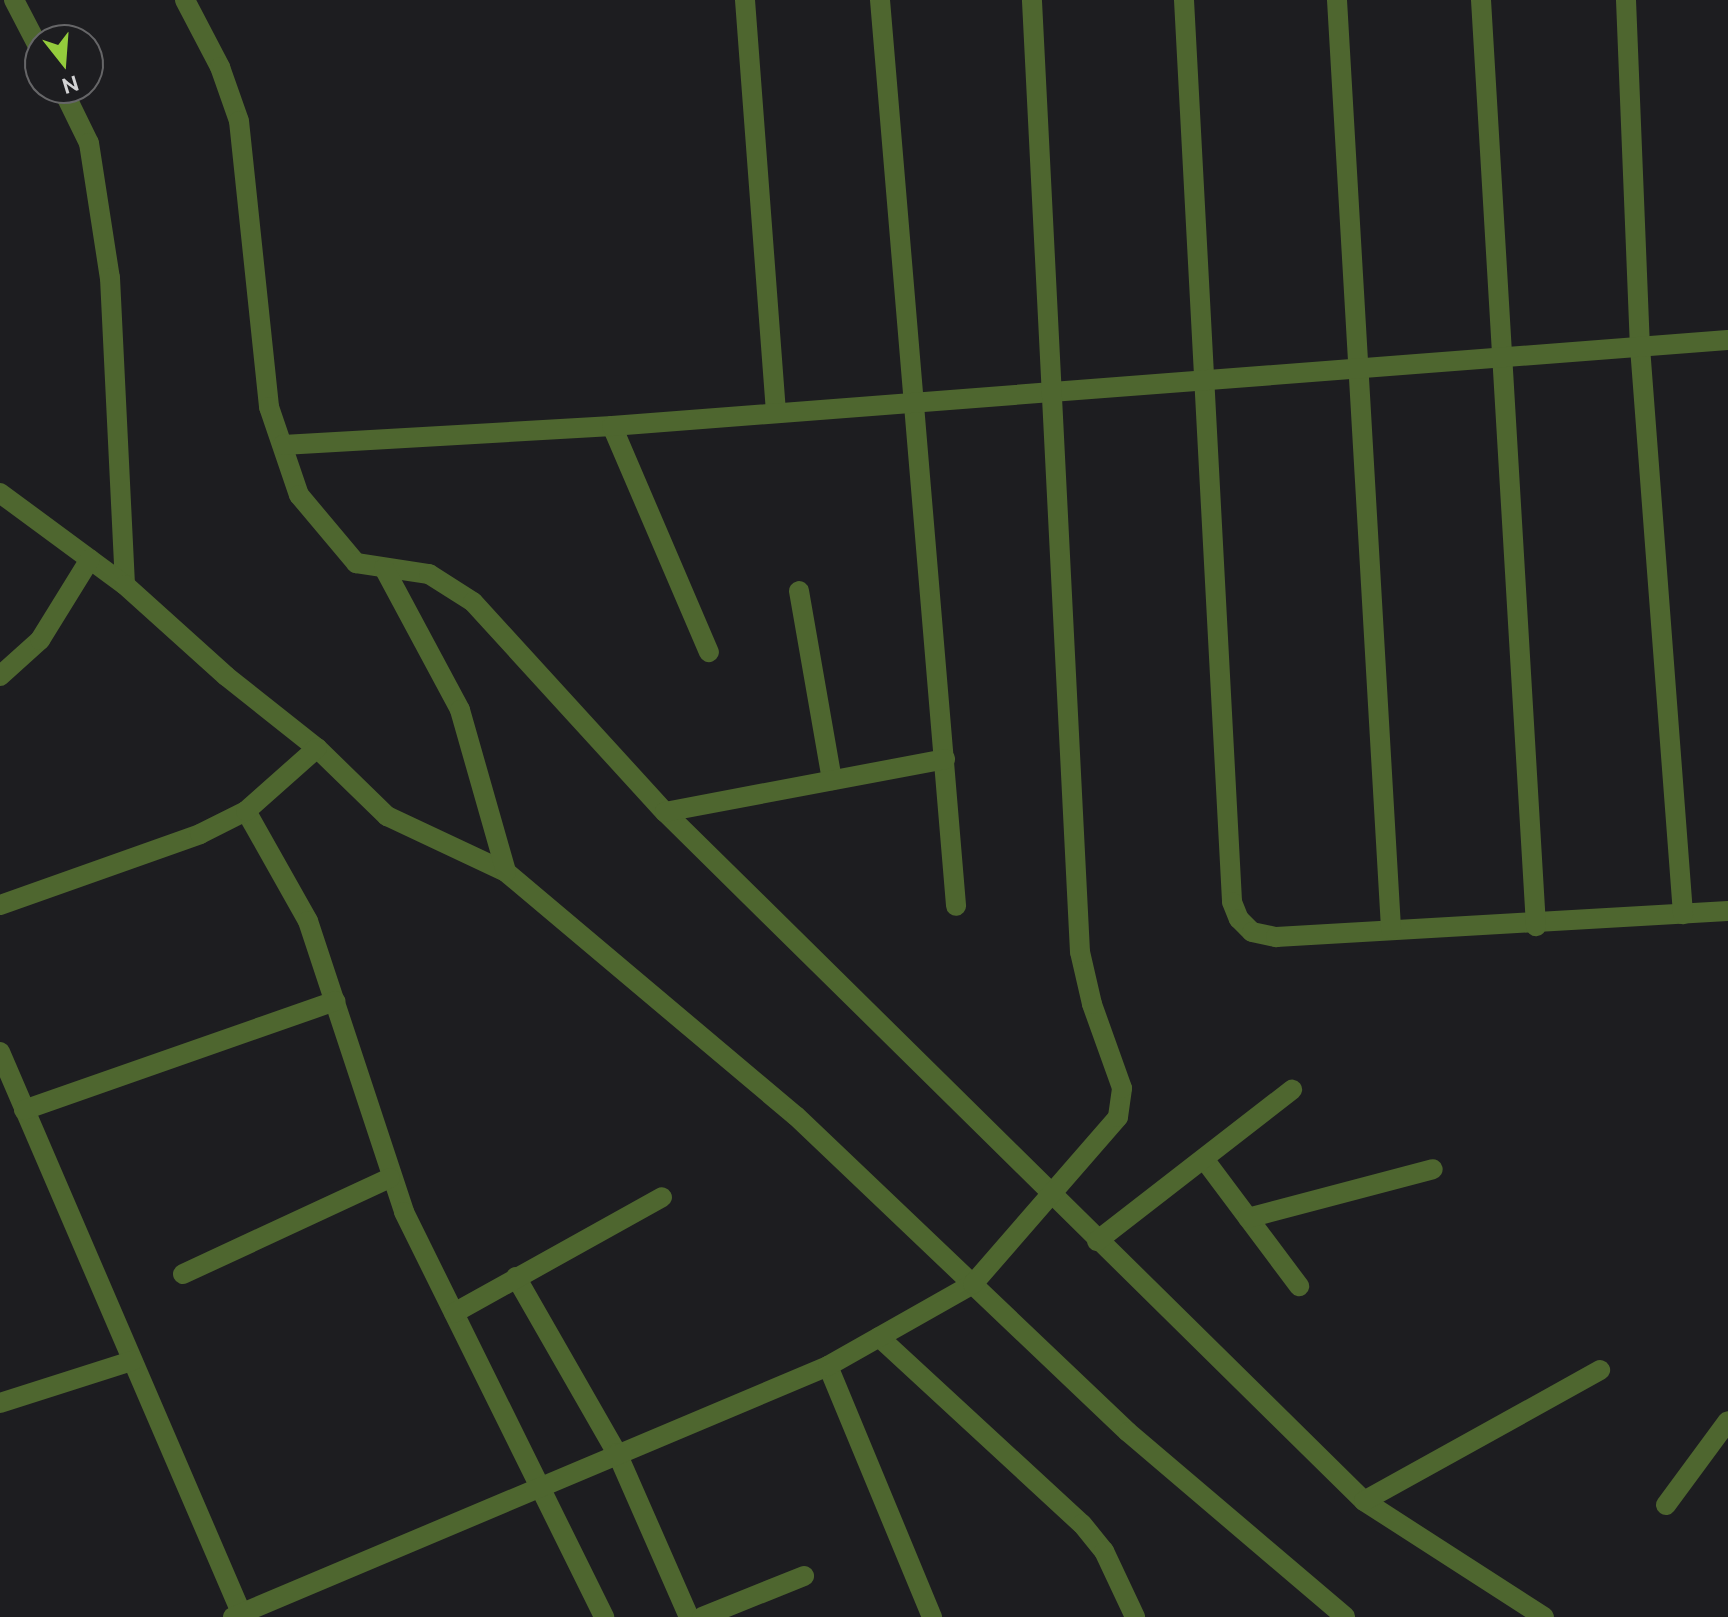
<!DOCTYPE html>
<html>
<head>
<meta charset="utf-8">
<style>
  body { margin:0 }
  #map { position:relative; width:1728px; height:1617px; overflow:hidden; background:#1d1d20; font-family:Ubuntu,sans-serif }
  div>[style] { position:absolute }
  .minor>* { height:20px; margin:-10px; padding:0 10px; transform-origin:10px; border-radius:10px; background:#4e662f }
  span { translate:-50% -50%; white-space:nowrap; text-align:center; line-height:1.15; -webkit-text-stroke:6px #1d1d20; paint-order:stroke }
  .north { position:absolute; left:24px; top:24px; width:80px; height:80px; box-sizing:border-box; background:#1d1d20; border:2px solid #666668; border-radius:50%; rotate:163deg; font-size:22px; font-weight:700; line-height:32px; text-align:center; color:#d3d3d5 }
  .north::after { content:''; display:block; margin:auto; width:28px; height:36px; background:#94cc3c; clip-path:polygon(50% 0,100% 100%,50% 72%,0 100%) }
</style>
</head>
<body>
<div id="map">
  <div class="minor">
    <div style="left:14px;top:0;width:56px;rotate:62.5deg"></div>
    <div style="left:185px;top:0;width:76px;rotate:62.4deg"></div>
    <div style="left:220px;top:67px;width:57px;rotate:70.6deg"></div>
    <div style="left:239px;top:121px;width:288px;rotate:84deg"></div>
    <div style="left:269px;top:407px;width:93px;rotate:71.2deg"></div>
    <div style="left:299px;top:495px;width:89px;rotate:50deg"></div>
    <div style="left:356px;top:563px;width:74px;rotate:8.6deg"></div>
    <div style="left:429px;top:574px;width:52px;rotate:32.5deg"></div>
    <div style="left:473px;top:602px;width:285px;rotate:47.6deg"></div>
    <div style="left:665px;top:812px;width:981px;rotate:44.59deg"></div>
    <div style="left:1364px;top:1501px;width:214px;rotate:32.8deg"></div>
    <div style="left:745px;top:0;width:414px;rotate:85.7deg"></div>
    <div style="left:880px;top:0;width:909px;rotate:85.2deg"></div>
    <div style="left:1184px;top:0;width:903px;rotate:86.95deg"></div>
    <div style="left:1232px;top:902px;width:18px;rotate:68deg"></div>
    <div style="left:1239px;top:919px;width:18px;rotate:45deg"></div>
    <div style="left:1252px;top:932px;width:25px;rotate:12deg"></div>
    <div style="left:1276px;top:937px;width:453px;rotate:-3.3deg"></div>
    <div style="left:1337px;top:0;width:931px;rotate:86.67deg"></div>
    <div style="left:1481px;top:0;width:928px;rotate:86.6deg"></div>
    <div style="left:1626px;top:0;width:347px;rotate:87.7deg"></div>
    <div style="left:1640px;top:347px;width:569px;rotate:85.66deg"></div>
    <div style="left:62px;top:88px;width:61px;rotate:63.9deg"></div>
    <div style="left:89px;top:143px;width:137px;rotate:81.2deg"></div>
    <div style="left:110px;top:278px;width:307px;rotate:87.2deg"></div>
    <div style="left:612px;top:426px;width:246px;rotate:66.8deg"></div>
    <div style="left:283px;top:445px;width:330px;rotate:-3.3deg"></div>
    <div style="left:612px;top:426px;width:1119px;rotate:-4.41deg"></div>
    <div style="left:0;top:493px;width:155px;rotate:36.4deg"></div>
    <div style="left:125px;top:585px;width:136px;rotate:42deg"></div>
    <div style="left:226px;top:676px;width:116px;rotate:38.4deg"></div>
    <div style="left:317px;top:748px;width:98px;rotate:44.2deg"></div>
    <div style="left:387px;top:816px;width:132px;rotate:25.2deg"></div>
    <div style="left:506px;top:872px;width:379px;rotate:40.1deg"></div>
    <div style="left:796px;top:1116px;width:458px;rotate:43.6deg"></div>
    <div style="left:1128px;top:1432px;width:285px;rotate:40.4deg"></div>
    <div style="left:384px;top:568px;width:161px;rotate:61.8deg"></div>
    <div style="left:460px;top:710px;width:168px;rotate:74.1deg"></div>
    <div style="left:799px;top:591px;width:192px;rotate:80.1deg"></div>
    <div style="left:0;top:676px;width:54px;rotate:-42deg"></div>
    <div style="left:40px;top:640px;width:95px;rotate:-58.3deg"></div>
    <div style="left:246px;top:811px;width:126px;rotate:60.6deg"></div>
    <div style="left:308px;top:921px;width:306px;rotate:71.7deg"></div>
    <div style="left:404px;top:1212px;width:452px;rotate:63.7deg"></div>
    <div style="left:665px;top:812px;width:285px;rotate:-10.7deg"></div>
    <div style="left:0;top:905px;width:212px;rotate:-19.5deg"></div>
    <div style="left:200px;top:834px;width:51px;rotate:-26.6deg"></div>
    <div style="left:246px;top:811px;width:95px;rotate:-41.6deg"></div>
    <div style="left:0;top:1052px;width:615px;rotate:66.73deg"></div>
    <div style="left:24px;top:1110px;width:330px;rotate:-19.3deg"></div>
    <div style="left:1204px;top:1159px;width:159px;rotate:53.2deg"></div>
    <div style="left:1248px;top:1218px;width:191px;rotate:-14.8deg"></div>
    <div style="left:1097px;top:1241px;width:247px;rotate:-37.8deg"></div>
    <div style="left:183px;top:1274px;width:228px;rotate:-24.9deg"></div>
    <div style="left:516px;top:1277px;width:203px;rotate:60.2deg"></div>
    <div style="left:617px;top:1453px;width:179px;rotate:66.3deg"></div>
    <div style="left:454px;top:1313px;width:238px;rotate:-29.1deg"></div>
    <div style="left:879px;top:1337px;width:276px;rotate:42.7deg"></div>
    <div style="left:1082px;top:1524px;width:35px;rotate:51deg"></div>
    <div style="left:1104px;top:1551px;width:73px;rotate:64.8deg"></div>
    <div style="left:828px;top:1366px;width:272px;rotate:67.5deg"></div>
    <div style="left:0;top:1403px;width:139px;rotate:-17.7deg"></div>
    <div style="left:1364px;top:1501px;width:270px;rotate:-29deg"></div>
    <div style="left:1666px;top:1505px;width:104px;rotate:-53.6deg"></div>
    <div style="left:233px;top:1617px;width:646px;rotate:-22.87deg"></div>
    <div style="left:828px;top:1366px;width:167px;rotate:-29.5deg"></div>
    <div style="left:973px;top:1284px;width:221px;rotate:-49deg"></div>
    <div style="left:1118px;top:1117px;width:29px;rotate:-82deg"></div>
    <div style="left:1122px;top:1088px;width:89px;rotate:-109.7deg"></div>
    <div style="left:1092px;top:1004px;width:53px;rotate:-103deg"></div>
    <div style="left:1080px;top:952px;width:953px;rotate:-92.89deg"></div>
    <div style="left:702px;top:1617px;width:110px;rotate:-21.9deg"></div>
  </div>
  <div class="north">N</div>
</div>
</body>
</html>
